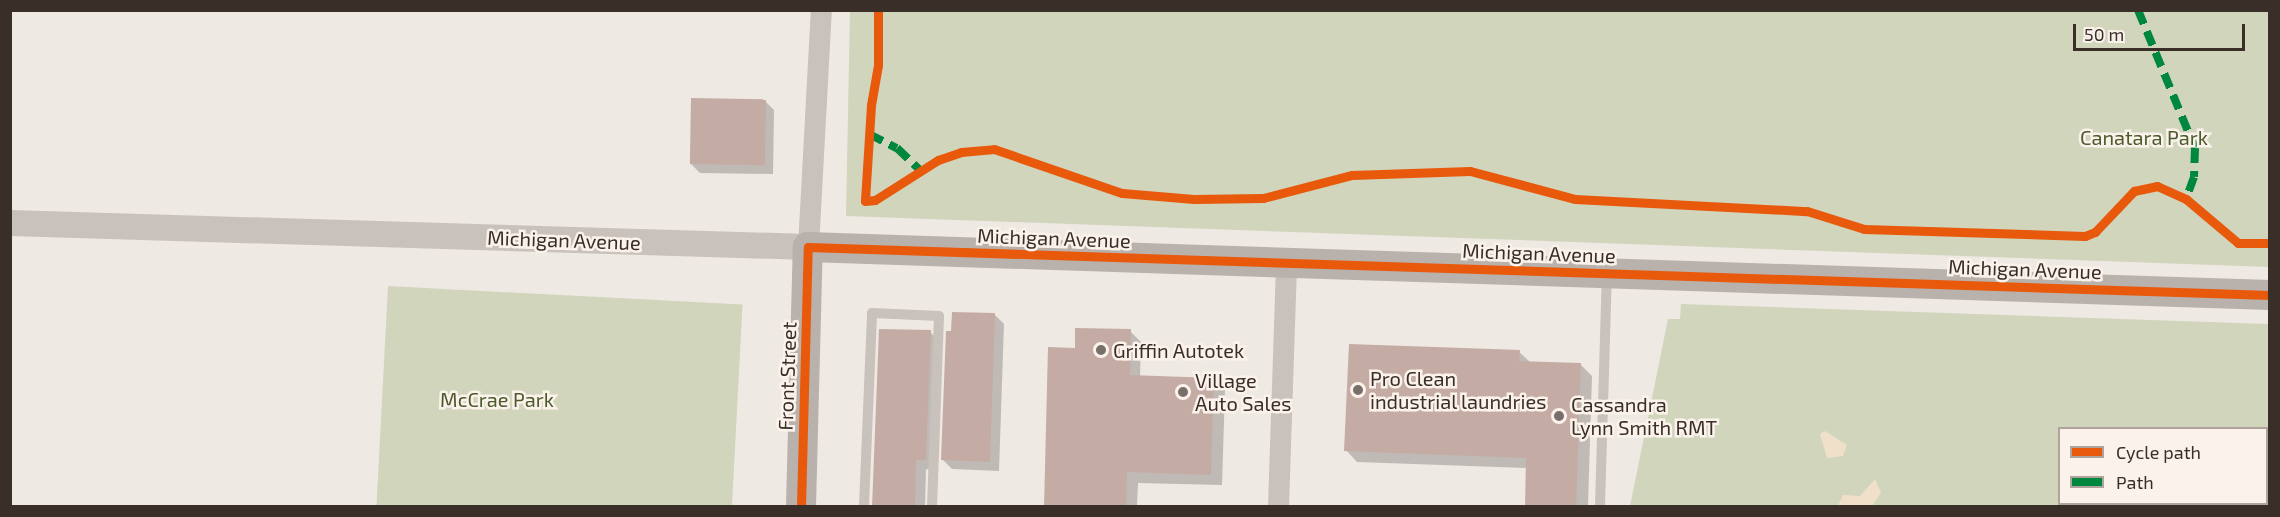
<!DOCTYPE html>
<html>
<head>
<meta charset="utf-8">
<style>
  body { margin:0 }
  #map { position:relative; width:2280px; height:517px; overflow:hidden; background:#efe9e3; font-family:"Exo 2",sans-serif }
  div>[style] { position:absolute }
  .green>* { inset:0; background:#d1d5bc; transform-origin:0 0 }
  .sand>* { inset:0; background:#f0e0c9 }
  .shadow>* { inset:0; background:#0003 }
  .building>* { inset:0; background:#c4aca4; transform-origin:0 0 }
  .service>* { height:10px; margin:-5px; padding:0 5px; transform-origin:5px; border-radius:5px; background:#c9c1bc }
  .minor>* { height:21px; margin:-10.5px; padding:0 10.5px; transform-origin:10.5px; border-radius:10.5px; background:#c9c1bc }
  .tertiary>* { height:26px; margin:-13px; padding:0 13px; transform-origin:13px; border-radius:13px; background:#c9c1bc }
  .secondary>* { height:30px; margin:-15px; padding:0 15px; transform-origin:15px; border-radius:15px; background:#b9b1ac }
  .quiet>* { height:8px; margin-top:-4px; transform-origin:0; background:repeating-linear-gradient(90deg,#00873e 0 15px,transparent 0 23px) }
  .cycleway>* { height:9px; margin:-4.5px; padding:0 4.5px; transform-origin:4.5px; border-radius:4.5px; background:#e8590c }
  .dots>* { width:16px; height:16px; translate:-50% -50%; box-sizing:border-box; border:3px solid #fbf3eb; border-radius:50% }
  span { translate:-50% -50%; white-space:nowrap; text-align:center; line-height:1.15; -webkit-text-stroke:5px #fbf3eb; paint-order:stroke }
  .park-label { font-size:20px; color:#4c5b2b }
  .street-label { font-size:20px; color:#3a2e29 }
  .poi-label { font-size:20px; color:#3a2e29 }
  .left { translate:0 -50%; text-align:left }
  .frame { position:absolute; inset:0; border:12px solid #3a2e29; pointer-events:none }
  .legend { position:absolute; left:2058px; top:427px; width:210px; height:78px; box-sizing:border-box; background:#fbf3eb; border:2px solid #aea49d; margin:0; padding:8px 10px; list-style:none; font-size:18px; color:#3a2e29 }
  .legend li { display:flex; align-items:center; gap:12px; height:30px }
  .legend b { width:30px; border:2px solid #aea49d }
  .scale { position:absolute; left:2073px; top:24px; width:172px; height:27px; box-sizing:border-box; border:3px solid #3a2e29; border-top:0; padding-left:8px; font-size:18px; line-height:21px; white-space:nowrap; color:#3a2e29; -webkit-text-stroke:4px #fbf3eb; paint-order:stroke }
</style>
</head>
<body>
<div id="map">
  <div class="green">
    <div style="clip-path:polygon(850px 11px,2269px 11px,2269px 267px,846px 216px)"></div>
    <div style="left:388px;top:286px;width:355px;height:220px;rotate:3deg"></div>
    <div style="clip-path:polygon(evenodd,1681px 304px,2269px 324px,2269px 506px,1630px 506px,1668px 319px,1680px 319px,1681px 304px,2060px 428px,2266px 428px,2266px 504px,2060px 504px,2060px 428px)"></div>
  </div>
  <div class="sand">
    <div style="clip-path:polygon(1825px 431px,1847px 445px,1843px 456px,1827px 458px,1820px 434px)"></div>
    <div style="clip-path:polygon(1875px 479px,1881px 493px,1872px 506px,1838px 506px,1843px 495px,1860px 496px)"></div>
  </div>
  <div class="shadow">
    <div style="clip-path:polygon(765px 101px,774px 110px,773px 174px,700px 173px,691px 164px)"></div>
    <div style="clip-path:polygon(994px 314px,1004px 324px,999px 471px,952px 469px,943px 460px)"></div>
    <div style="clip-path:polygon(1130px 331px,1141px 342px,1140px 377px,1214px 379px,1225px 390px,1222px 485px,1138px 483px,1137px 506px,1045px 506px,1076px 349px)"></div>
    <div style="clip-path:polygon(930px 332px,941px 343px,936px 470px,926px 469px,925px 506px,874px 506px)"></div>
    <div style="clip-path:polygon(1519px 352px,1530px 362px,1580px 364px,1592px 376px,1588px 506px,1526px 506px,1528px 468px,1357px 462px,1346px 450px)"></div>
  </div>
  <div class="building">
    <div style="left:691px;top:98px;width:75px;height:66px;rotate:1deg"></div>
    <div style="clip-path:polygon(952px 312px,995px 313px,990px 462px,941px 460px,946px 331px,951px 331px)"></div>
    <div style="clip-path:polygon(1075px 328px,1131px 329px,1130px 375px,1214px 378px,1211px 475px,1127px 472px,1126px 507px,1044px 507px,1048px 347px,1075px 348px)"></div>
    <div style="clip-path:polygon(879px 329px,931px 330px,926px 460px,916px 460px,915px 507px,872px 507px)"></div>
    <div style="clip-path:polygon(1349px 344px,1520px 350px,1519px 361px,1581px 363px,1576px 507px,1525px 507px,1526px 458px,1344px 451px)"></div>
  </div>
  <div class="service">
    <div style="left:864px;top:506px;width:193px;rotate:-87.6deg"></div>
    <div style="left:872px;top:313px;width:67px;rotate:2.6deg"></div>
    <div style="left:939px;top:316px;width:190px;rotate:92.1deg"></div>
    <div style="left:1600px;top:506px;width:232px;rotate:-88.3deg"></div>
  </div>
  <div class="minor">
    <div style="left:808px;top:247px;width:237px;rotate:-86.9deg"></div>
    <div style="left:1278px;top:506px;width:243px;rotate:-88.1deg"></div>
  </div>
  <div class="tertiary">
    <div style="left:10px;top:223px;width:798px;rotate:1.72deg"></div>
  </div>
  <div class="secondary">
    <div style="left:801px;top:506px;width:259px;rotate:-88.5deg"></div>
    <div style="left:808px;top:247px;width:1463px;rotate:1.88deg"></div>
  </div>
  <div class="quiet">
    <div style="left:2138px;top:10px;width:149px;rotate:67.6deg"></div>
    <div style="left:2195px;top:148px;width:29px;rotate:92deg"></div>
    <div style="left:2194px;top:177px;width:23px;rotate:110deg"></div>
    <div style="left:869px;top:134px;width:31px;rotate:27deg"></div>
    <div style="left:897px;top:148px;width:33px;rotate:44deg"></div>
  </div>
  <div class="cycleway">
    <div style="left:878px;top:10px;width:55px;rotate:90deg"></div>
    <div style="left:878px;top:65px;width:41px;rotate:99.9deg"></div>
    <div style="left:871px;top:105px;width:96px;rotate:93.6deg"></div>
    <div style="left:865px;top:201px;width:10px;rotate:-6deg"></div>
    <div style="left:875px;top:200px;width:75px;rotate:-32.4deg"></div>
    <div style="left:938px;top:160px;width:24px;rotate:-19deg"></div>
    <div style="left:961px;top:152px;width:33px;rotate:-5deg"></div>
    <div style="left:994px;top:149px;width:135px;rotate:19deg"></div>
    <div style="left:1122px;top:193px;width:72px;rotate:4.8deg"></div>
    <div style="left:1194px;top:199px;width:69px;rotate:-0.8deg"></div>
    <div style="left:1263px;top:198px;width:92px;rotate:-14.5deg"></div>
    <div style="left:1352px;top:175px;width:118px;rotate:-1.9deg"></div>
    <div style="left:1470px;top:171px;width:109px;rotate:14.9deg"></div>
    <div style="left:1575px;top:199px;width:232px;rotate:3deg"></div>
    <div style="left:1807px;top:211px;width:60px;rotate:17.5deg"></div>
    <div style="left:1864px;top:229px;width:221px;rotate:1.8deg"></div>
    <div style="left:2085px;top:236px;width:11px;rotate:-22deg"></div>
    <div style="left:2095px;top:232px;width:57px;rotate:-46.4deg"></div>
    <div style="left:2134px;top:191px;width:24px;rotate:-12deg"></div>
    <div style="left:2157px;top:186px;width:32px;rotate:24deg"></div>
    <div style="left:2186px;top:199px;width:68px;rotate:40.2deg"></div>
    <div style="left:2238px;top:243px;width:32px"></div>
    <div style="left:801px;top:506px;width:259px;rotate:-88.5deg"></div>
    <div style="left:808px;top:247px;width:1463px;rotate:1.88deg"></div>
  </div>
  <div class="dots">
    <div style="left:1101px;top:350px;background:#796f6a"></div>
    <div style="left:1358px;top:390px;background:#796f6a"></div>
    <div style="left:1183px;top:392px;background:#796f6a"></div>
    <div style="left:1559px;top:416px;background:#796f6a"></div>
  </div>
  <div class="park-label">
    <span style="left:2144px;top:137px">Canatara Park</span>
    <span style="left:497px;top:399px">McCrae Park</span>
  </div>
  <div class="street-label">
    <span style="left:1054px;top:238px;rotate:2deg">Michigan Avenue</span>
    <span style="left:564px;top:240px;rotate:2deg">Michigan Avenue</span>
    <span style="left:1539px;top:253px;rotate:2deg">Michigan Avenue</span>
    <span style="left:2025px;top:269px;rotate:2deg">Michigan Avenue</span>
    <span style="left:787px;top:376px;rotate:-88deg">Front Street</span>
  </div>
  <div class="poi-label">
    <span class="left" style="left:1113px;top:350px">Griffin Autotek</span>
    <span class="left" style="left:1370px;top:390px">Pro Clean<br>industrial laundries</span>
    <span class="left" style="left:1195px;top:392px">Village<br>Auto Sales</span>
    <span class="left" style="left:1571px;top:416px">Cassandra<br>Lynn Smith RMT</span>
  </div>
  <div class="frame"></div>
  <ul class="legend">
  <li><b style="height:8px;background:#e8590c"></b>Cycle path</li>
  <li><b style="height:8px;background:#00873e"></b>Path</li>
  </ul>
  <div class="scale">50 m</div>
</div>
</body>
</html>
